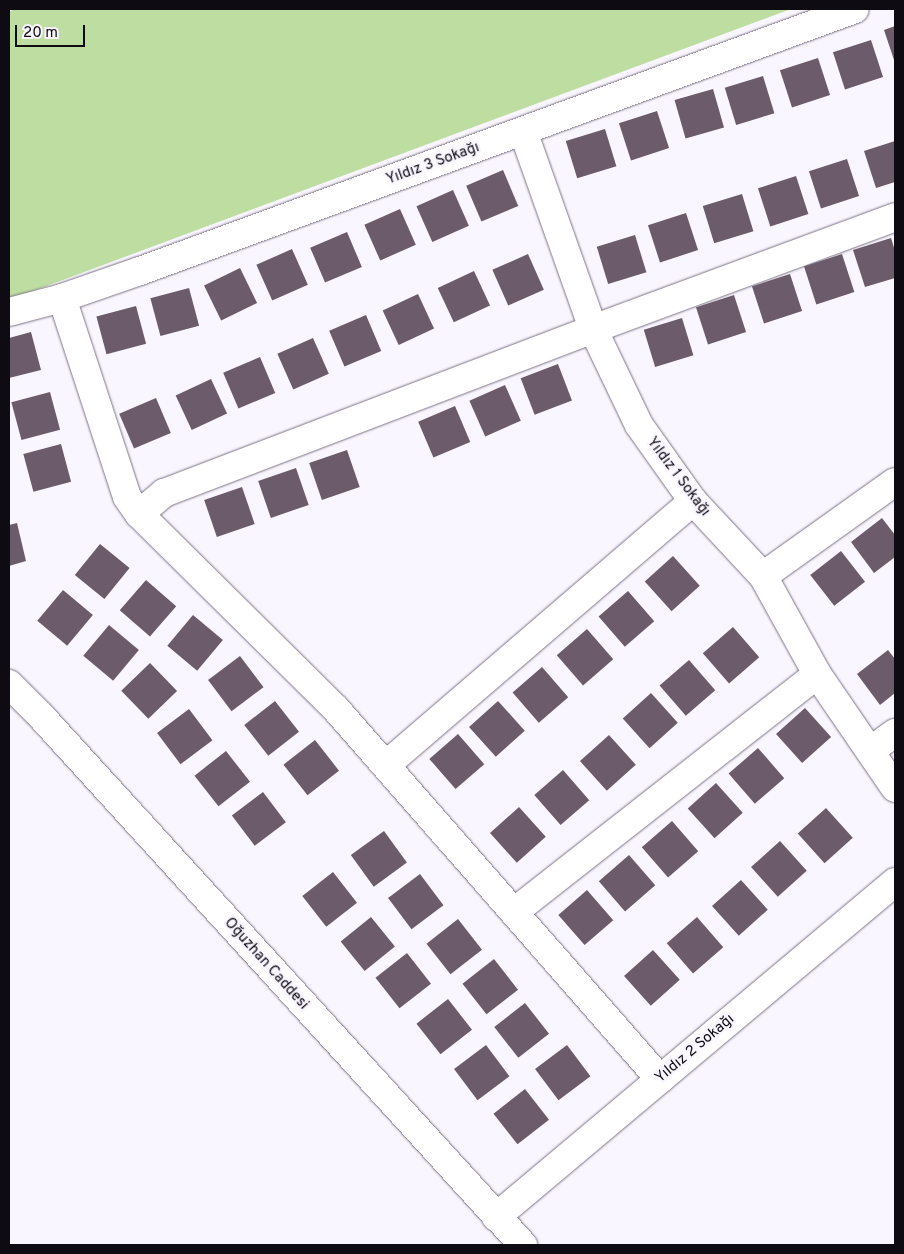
<!DOCTYPE html>
<html>
<head>
<meta charset="utf-8">
<style>
  body { margin:0 }
  #map { position:relative; width:904px; height:1254px; overflow:hidden; background:#faf6ff; font-family:Overpass,sans-serif }
  div>[style] { position:absolute }
  .green>* { inset:0; background:#bddda1 }
  .building>* { inset:0; background:#6c5b6a; transform-origin:0 0 }
  .roads { filter:drop-shadow(0 0 1px #7b7285) drop-shadow(0 0 1px #7b7285) }
  .minor>* { height:28px; margin:-14px; padding:0 14px; transform-origin:14px; border-radius:14px; background:#fff }
  span { translate:-50% -50%; white-space:nowrap; text-align:center; line-height:1.15; -webkit-text-stroke:5px #faf6ff; paint-order:stroke }
  .street-label { font-size:15px; color:#0e0b12 }
  .frame { position:absolute; inset:0; border:10px solid #0e0b12; pointer-events:none }
  .scale { position:absolute; left:15px; top:25px; width:70px; height:22px; box-sizing:border-box; border:2px solid #0e0b12; border-top:0; padding-left:6px; font-size:15px; line-height:18px; white-space:nowrap; color:#0e0b12; -webkit-text-stroke:4px #faf6ff; paint-order:stroke }
</style>
</head>
<body>
<div id="map">
  <div class="green">
    <div style="clip-path:polygon(14px 9px,791px 9px,9px 300px,9px 12px)"></div>
  </div>
  <div class="building">
    <div style="clip-path:polygon(895px 26px,895px 63px,884px 30px)"></div>
    <div style="left:871px;top:40px;width:39px;height:40px;rotate:72deg"></div>
    <div style="left:818px;top:58px;width:39px;height:40px;rotate:72deg"></div>
    <div style="left:763px;top:76px;width:39px;height:40px;rotate:73deg"></div>
    <div style="left:713px;top:89px;width:40px;height:40px;rotate:74deg"></div>
    <div style="left:657px;top:111px;width:39px;height:40px;rotate:72deg"></div>
    <div style="left:605px;top:129px;width:39px;height:41px;rotate:73deg"></div>
    <div style="clip-path:polygon(895px 141px,895px 182px,876px 188px,864px 151px)"></div>
    <div style="left:847px;top:159px;width:39px;height:40px;rotate:72deg"></div>
    <div style="left:503px;top:170px;width:39px;height:40px;rotate:67deg"></div>
    <div style="left:796px;top:176px;width:40px;height:40px;rotate:72deg"></div>
    <div style="left:453px;top:190px;width:39px;height:40px;rotate:66deg"></div>
    <div style="left:742px;top:194px;width:39px;height:41px;rotate:73deg"></div>
    <div style="left:400px;top:209px;width:39px;height:39px;rotate:66deg"></div>
    <div style="left:686px;top:213px;width:39px;height:40px;rotate:72deg"></div>
    <div style="left:347px;top:232px;width:38px;height:40px;rotate:67deg"></div>
    <div style="left:635px;top:235px;width:39px;height:40px;rotate:73deg"></div>
    <div style="clip-path:polygon(891px 238px,895px 251px,895px 278px,865px 287px,853px 250px)"></div>
    <div style="left:292px;top:249px;width:39px;height:39px;rotate:66deg"></div>
    <div style="left:528px;top:254px;width:39px;height:39px;rotate:66deg"></div>
    <div style="left:842px;top:254px;width:40px;height:40px;rotate:72deg"></div>
    <div style="left:240px;top:268px;width:39px;height:40px;rotate:64deg"></div>
    <div style="left:474px;top:271px;width:38px;height:40px;rotate:65deg"></div>
    <div style="left:790px;top:274px;width:39px;height:40px;rotate:72deg"></div>
    <div style="left:189px;top:288px;width:39px;height:40px;rotate:75deg"></div>
    <div style="left:418px;top:294px;width:38px;height:39px;rotate:65deg"></div>
    <div style="left:734px;top:295px;width:39px;height:40px;rotate:72deg"></div>
    <div style="left:136px;top:306px;width:39px;height:41px;rotate:75deg"></div>
    <div style="left:366px;top:315px;width:39px;height:40px;rotate:67deg"></div>
    <div style="left:682px;top:318px;width:39px;height:40px;rotate:73deg"></div>
    <div style="clip-path:polygon(31px 332px,41px 370px,9px 378px,9px 338px)"></div>
    <div style="left:313px;top:338px;width:39px;height:39px;rotate:66deg"></div>
    <div style="left:260px;top:357px;width:39px;height:40px;rotate:67deg"></div>
    <div style="left:558px;top:364px;width:39px;height:40px;rotate:69deg"></div>
    <div style="left:211px;top:379px;width:38px;height:39px;rotate:65deg"></div>
    <div style="left:505px;top:385px;width:39px;height:39px;rotate:66deg"></div>
    <div style="left:50px;top:392px;width:39px;height:40px;rotate:75deg"></div>
    <div style="left:156px;top:398px;width:38px;height:40px;rotate:67deg"></div>
    <div style="left:455px;top:406px;width:39px;height:40px;rotate:67deg"></div>
    <div style="left:61px;top:444px;width:39px;height:39px;rotate:75deg"></div>
    <div style="left:347px;top:450px;width:39px;height:40px;rotate:71deg"></div>
    <div style="left:296px;top:468px;width:39px;height:40px;rotate:71deg"></div>
    <div style="left:242px;top:487px;width:39px;height:40px;rotate:71deg"></div>
    <div style="clip-path:polygon(882px 518px,895px 535px,895px 557px,874px 573px,851px 542px)"></div>
    <div style="clip-path:polygon(17px 523px,26px 561px,9px 566px,9px 525px)"></div>
    <div style="left:100px;top:544px;width:38px;height:40px;rotate:39deg"></div>
    <div style="left:841px;top:551px;width:39px;height:39px;rotate:52deg"></div>
    <div style="left:673px;top:556px;width:40px;height:38px;rotate:48deg"></div>
    <div style="left:146px;top:580px;width:40px;height:40px;rotate:41deg"></div>
    <div style="left:63px;top:590px;width:39px;height:40px;rotate:40deg"></div>
    <div style="left:628px;top:591px;width:40px;height:39px;rotate:49deg"></div>
    <div style="left:193px;top:615px;width:39px;height:40px;rotate:40deg"></div>
    <div style="left:109px;top:625px;width:39px;height:40px;rotate:40deg"></div>
    <div style="left:733px;top:627px;width:40px;height:40px;rotate:49deg"></div>
    <div style="left:587px;top:629px;width:40px;height:40px;rotate:49deg"></div>
    <div style="clip-path:polygon(888px 650px,895px 659px,895px 693px,880px 705px,857px 674px)"></div>
    <div style="left:240px;top:656px;width:39px;height:40px;rotate:53deg"></div>
    <div style="left:689px;top:660px;width:40px;height:39px;rotate:49deg"></div>
    <div style="left:150px;top:663px;width:39px;height:40px;rotate:46deg"></div>
    <div style="left:542px;top:667px;width:40px;height:39px;rotate:49deg"></div>
    <div style="left:651px;top:693px;width:40px;height:38px;rotate:48deg"></div>
    <div style="left:275px;top:701px;width:39px;height:39px;rotate:52deg"></div>
    <div style="left:498px;top:701px;width:40px;height:39px;rotate:48deg"></div>
    <div style="left:805px;top:708px;width:39px;height:39px;rotate:48deg"></div>
    <div style="left:189px;top:709px;width:39px;height:40px;rotate:53deg"></div>
    <div style="left:458px;top:734px;width:40px;height:38px;rotate:49deg"></div>
    <div style="left:609px;top:735px;width:40px;height:39px;rotate:48deg"></div>
    <div style="left:315px;top:740px;width:39px;height:40px;rotate:52deg"></div>
    <div style="left:758px;top:748px;width:40px;height:39px;rotate:49deg"></div>
    <div style="left:226px;top:751px;width:39px;height:40px;rotate:52deg"></div>
    <div style="left:563px;top:770px;width:40px;height:38px;rotate:49deg"></div>
    <div style="left:716px;top:783px;width:40px;height:38px;rotate:48deg"></div>
    <div style="left:263px;top:792px;width:38px;height:39px;rotate:53deg"></div>
    <div style="left:519px;top:807px;width:40px;height:39px;rotate:48deg"></div>
    <div style="left:826px;top:808px;width:40px;height:38px;rotate:48deg"></div>
    <div style="left:672px;top:821px;width:40px;height:40px;rotate:49deg"></div>
    <div style="left:384px;top:831px;width:39px;height:41px;rotate:54deg"></div>
    <div style="left:780px;top:841px;width:40px;height:39px;rotate:48deg"></div>
    <div style="left:629px;top:855px;width:40px;height:40px;rotate:49deg"></div>
    <div style="left:333px;top:872px;width:39px;height:39px;rotate:52deg"></div>
    <div style="left:420px;top:874px;width:39px;height:40px;rotate:53deg"></div>
    <div style="left:741px;top:880px;width:40px;height:39px;rotate:48deg"></div>
    <div style="left:587px;top:890px;width:40px;height:38px;rotate:49deg"></div>
    <div style="left:371px;top:917px;width:38px;height:39px;rotate:51deg"></div>
    <div style="left:697px;top:917px;width:40px;height:40px;rotate:49deg"></div>
    <div style="left:458px;top:919px;width:39px;height:40px;rotate:52deg"></div>
    <div style="left:653px;top:950px;width:40px;height:39px;rotate:48deg"></div>
    <div style="left:407px;top:953px;width:39px;height:40px;rotate:52deg"></div>
    <div style="left:494px;top:959px;width:39px;height:40px;rotate:52deg"></div>
    <div style="left:448px;top:999px;width:39px;height:40px;rotate:52deg"></div>
    <div style="left:525px;top:1003px;width:39px;height:39px;rotate:52deg"></div>
    <div style="left:486px;top:1045px;width:39px;height:40px;rotate:53deg"></div>
    <div style="left:567px;top:1045px;width:39px;height:40px;rotate:53deg"></div>
    <div style="left:525px;top:1089px;width:39px;height:40px;rotate:52deg"></div>
  </div>
  <div class="roads">
    <div class="minor">
      <div style="left:523px;top:131px;width:210px;rotate:70.5deg"></div>
      <div style="left:593px;top:329px;width:106px;rotate:64.4deg"></div>
      <div style="left:639px;top:425px;width:93px;rotate:54.6deg"></div>
      <div style="left:693px;top:501px;width:103px;rotate:47deg"></div>
      <div style="left:763px;top:576px;width:112px;rotate:61.1deg"></div>
      <div style="left:817px;top:674px;width:138px;rotate:55.6deg"></div>
      <div style="left:62px;top:298px;width:209px;rotate:71.9deg"></div>
      <div style="left:127px;top:497px;width:21px;rotate:55deg"></div>
      <div style="left:139px;top:514px;width:277px;rotate:44.7deg"></div>
      <div style="left:336px;top:709px;width:492px;rotate:48.8deg"></div>
      <div style="left:9px;top:312px;width:55px;rotate:-14.8deg"></div>
      <div style="left:62px;top:298px;width:83px;rotate:-19.1deg"></div>
      <div style="left:140px;top:271px;width:761px;rotate:-20.12deg"></div>
      <div style="left:139px;top:514px;width:33px;rotate:-40deg"></div>
      <div style="left:164px;top:493px;width:459px;rotate:-20.9deg"></div>
      <div style="left:593px;top:329px;width:322px;rotate:-20.3deg"></div>
      <div style="left:763px;top:576px;width:162px;rotate:-35.5deg"></div>
      <div style="left:9px;top:684px;width:45px;rotate:45deg"></div>
      <div style="left:41px;top:716px;width:716px;rotate:47.66deg"></div>
      <div style="left:870px;top:751px;width:31px;rotate:-36deg"></div>
      <div style="left:386px;top:765px;width:405px;rotate:-40.7deg"></div>
      <div style="left:514px;top:912px;width:385px;rotate:-38.1deg"></div>
      <div style="left:496px;top:1217px;width:521px;rotate:-40.02deg"></div>
    </div>
  </div>
  <div class="street-label">
    <span style="left:433px;top:164px;rotate:-20deg">Yıldız 3 Sokağı</span>
    <span style="left:678px;top:477px;rotate:53deg">Yıldız 1 Sokağı</span>
    <span style="left:266px;top:964px;rotate:48deg">Oğuzhan Caddesi</span>
    <span style="left:695px;top:1049px;rotate:-40deg">Yıldız 2 Sokağı</span>
  </div>
  <div class="frame"></div>
  <div class="scale">20 m</div>
</div>
</body>
</html>
